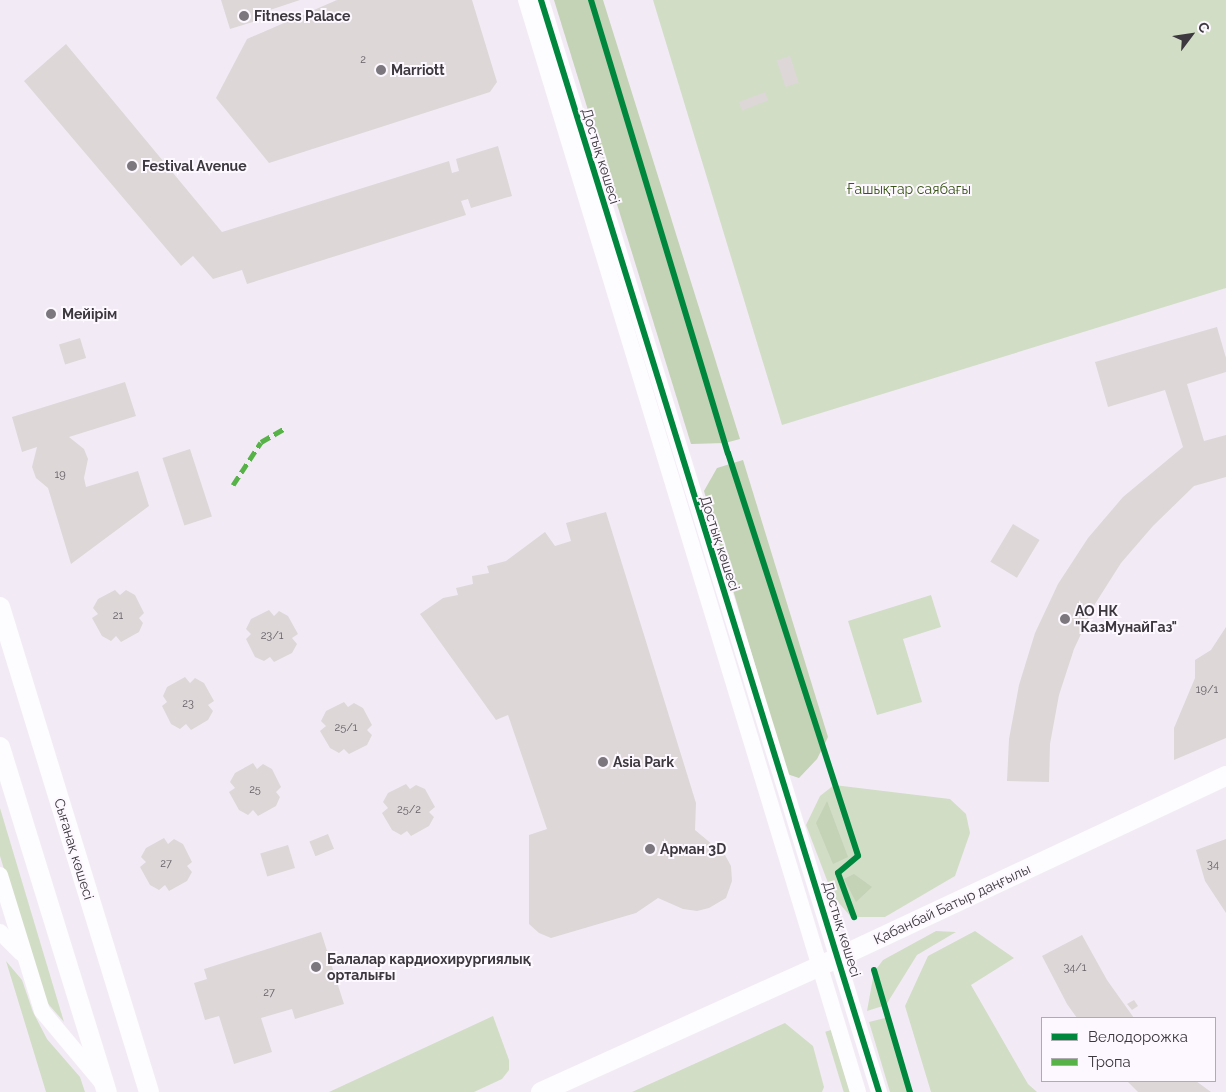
<!DOCTYPE html>
<html>
<head>
<meta charset="utf-8">
<style>
  body { margin:0 }
  #map { position:relative; width:1226px; height:1092px; overflow:hidden; background:#f2ebf5; font-family:Raleway,sans-serif }
  div>[style] { position:absolute }
  .green>* { inset:0; background:#d2ddc6; transform-origin:0 0 }
  .forest>* { inset:0; background:#c4d2b5 }
  .building>* { inset:0; background:#ddd7d8; transform-origin:0 0 }
  .minor>* { height:16px; margin:-8px; padding:0 8px; transform-origin:8px; border-radius:8px; background:#fdfcfe }
  .major>* { height:20px; margin:-10px; padding:0 10px; transform-origin:10px; border-radius:10px; background:#fdfcfe }
  .quiet>* { height:5px; margin-top:-2.5px; transform-origin:0; background:repeating-linear-gradient(90deg,#57b347 0 10px,transparent 0 15px) }
  .cycleway>* { height:6px; margin:-3px; padding:0 3px; transform-origin:3px; border-radius:3px; background:#00873e }
  .dots>* { width:14px; height:14px; translate:-50% -50%; box-sizing:border-box; border:2px solid #fdf8ff; border-radius:50% }
  span { translate:-50% -50%; white-space:nowrap; text-align:center; line-height:1.15; -webkit-text-stroke:4px #fdf8ff; paint-order:stroke }
  .number-label { font-size:11px; color:#666066 }
  .number-label span { -webkit-text-stroke-width:0 }
  .poi-label { font-size:14px; color:#3d383f; font-weight:700 }
  .left { translate:0 -50%; text-align:left }
  .street-label { font-size:14px; color:#3d383f }
  .park-label { font-size:14px; color:#395515 }
  .legend { position:absolute; left:1041px; top:1017px; width:175px; height:65px; box-sizing:border-box; background:#fdf8ff; border:1px solid #b0abb2; margin:0; padding:6px 9px; list-style:none; font-size:15px; color:#3d383f }
  .legend li { display:flex; align-items:center; gap:10px; height:25px }
  .legend b { width:25px; border:1px solid #b0abb2 }
  .north { position:absolute; left:1166px; top:10px; width:50px; height:50px; -webkit-text-stroke:4px #fdf8ff; paint-order:stroke; rotate:59deg; font-size:14px; font-weight:700; line-height:20px; text-align:center; color:#3d383f }
  .north::after { content:''; display:block; margin:auto; width:18px; height:22px; background:#3d383f; clip-path:polygon(50% 0,100% 100%,50% 72%,0 100%) }
</style>
</head>
<body>
<div id="map">
  <div class="green">
    <div style="clip-path:polygon(653px 0,1226px 0,1226px 288px,782px 425px)"></div>
    <div style="clip-path:polygon(931px 595px,941px 627px,903px 639px,922px 702px,877px 715px,848px 621px)"></div>
    <div style="clip-path:polygon(834px 785px,950px 799px,966px 814px,970px 833px,955px 876px,885px 917px,851px 917px,833px 896px,806px 825px,820px 796px)"></div>
    <div style="clip-path:polygon(0 808px,64px 1022px,43px 998px,0 856px)"></div>
    <div style="clip-path:polygon(936px 931px,956px 932px,917px 955px,886px 1005px,867px 1011px,874px 972px,883px 960px)"></div>
    <div style="clip-path:polygon(975px 931px,1014px 958px,971px 985px,1028px 1084px,1037px 1092px,931px 1092px,905px 1006px,928px 956px)"></div>
    <div style="clip-path:polygon(6px 961px,22px 980px,33px 1012px,47px 1039px,80px 1077px,85px 1092px,46px 1092px)"></div>
    <div style="clip-path:polygon(493px 1016px,509px 1060px,509px 1070px,502px 1079px,474px 1092px,329px 1092px)"></div>
    <div style="clip-path:polygon(889px 1017px,910px 1092px,890px 1092px,869px 1022px)"></div>
    <div style="clip-path:polygon(785px 1023px,813px 1046px,824px 1087px,822px 1092px,632px 1092px)"></div>
    <div style="left:831px;top:1030px;width:65px;height:6px;rotate:73deg"></div>
  </div>
  <div class="forest">
    <div style="clip-path:polygon(554px 0,603px 0,740px 439px,725px 443px,691px 444px)"></div>
    <div style="clip-path:polygon(743px 460px,828px 737px,817px 759px,799px 778px,787px 774px,704px 491px,717px 468px)"></div>
    <div style="clip-path:polygon(827px 801px,848px 857px,833px 864px,816px 823px)"></div>
    <div style="clip-path:polygon(854px 874px,872px 887px,856px 902px,844px 879px)"></div>
  </div>
  <div class="building">
    <div style="clip-path:polygon(221px 0,300px 0,261px 13px,263px 19px,230px 29px)"></div>
    <div style="clip-path:polygon(337px 0,472px 0,497px 82px,490px 92px,269px 163px,216px 98px,247px 39px)"></div>
    <div style="clip-path:polygon(66px 44px,222px 232px,449px 161px,452px 173px,459px 171px,456px 159px,498px 146px,512px 196px,471px 208px,468px 199px,461px 201px,466px 215px,247px 284px,242px 270px,213px 279px,193px 256px,181px 266px,24px 81px)"></div>
    <div style="left:790px;top:56px;width:28px;height:14px;rotate:72deg"></div>
    <div style="left:765px;top:92px;width:9px;height:28px;rotate:69deg"></div>
    <div style="clip-path:polygon(1217px 327px,1226px 358px,1226px 372px,1187px 384px,1204px 441px,1226px 435px,1226px 477px,1194px 486px,1153px 526px,1121px 563px,1095px 604px,1074px 649px,1059px 695px,1050px 744px,1049px 782px,1007px 781px,1009px 739px,1019px 685px,1035px 633px,1058px 584px,1088px 538px,1123px 497px,1183px 447px,1165px 390px,1108px 407px,1095px 362px)"></div>
    <div style="left:80px;top:338px;width:21px;height:22px;rotate:73deg"></div>
    <div style="clip-path:polygon(125px 382px,136px 416px,69px 437px,84px 449px,88px 459px,84px 478px,86px 487px,138px 471px,149px 506px,71px 564px,48px 488px,36px 478px,32px 467px,37px 447px,22px 452px,12px 417px)"></div>
    <div style="left:190px;top:449px;width:71px;height:29px;rotate:72deg"></div>
    <div style="clip-path:polygon(606px 512px,696px 803px,695px 830px,725px 855px,731px 866px,732px 881px,726px 898px,709px 908px,697px 911px,683px 909px,658px 898px,636px 913px,551px 938px,539px 933px,529px 924px,529px 835px,547px 829px,508px 715px,496px 720px,420px 614px,443px 598px,458px 595px,456px 588px,473px 584px,472px 576px,489px 573px,487px 566px,506px 561px,545px 532px,555px 546px,571px 541px,566px 523px)"></div>
    <div style="left:1013px;top:524px;width:31px;height:44px;rotate:31deg"></div>
    <div style="clip-path:polygon(115px 590px,120px 595px,126px 590px,135px 595px,144px 613px,139px 618px,143px 623px,139px 632px,121px 642px,116px 636px,111px 641px,102px 636px,92px 618px,98px 614px,93px 608px,98px 599px)"></div>
    <div style="clip-path:polygon(269px 610px,274px 616px,279px 611px,288px 616px,298px 634px,292px 638px,297px 644px,292px 653px,274px 662px,270px 657px,264px 661px,255px 657px,246px 639px,251px 634px,246px 629px,251px 619px)"></div>
    <div style="clip-path:polygon(1226px 627px,1226px 738px,1174px 760px,1174px 728px,1195px 678px,1195px 660px,1211px 650px)"></div>
    <div style="clip-path:polygon(185px 677px,190px 683px,195px 678px,204px 683px,214px 701px,208px 705px,213px 711px,208px 720px,191px 730px,186px 724px,180px 729px,171px 724px,162px 706px,167px 702px,163px 696px,167px 687px)"></div>
    <div style="clip-path:polygon(344px 702px,348px 707px,354px 703px,363px 708px,372px 725px,367px 730px,372px 735px,367px 745px,349px 754px,344px 749px,339px 753px,330px 748px,320px 731px,326px 726px,321px 721px,326px 711px)"></div>
    <div style="clip-path:polygon(253px 763px,257px 769px,263px 764px,272px 769px,281px 787px,276px 792px,280px 797px,276px 806px,258px 816px,253px 810px,248px 815px,239px 810px,229px 792px,235px 788px,230px 782px,235px 773px)"></div>
    <div style="clip-path:polygon(406px 784px,410px 789px,416px 785px,425px 789px,435px 807px,429px 812px,434px 817px,429px 826px,411px 836px,407px 831px,401px 835px,392px 830px,382px 813px,388px 808px,383px 802px,388px 793px)"></div>
    <div style="left:328px;top:834px;width:16px;height:20px;rotate:68deg"></div>
    <div style="clip-path:polygon(164px 838px,168px 844px,174px 839px,183px 844px,192px 862px,187px 866px,192px 872px,187px 881px,169px 891px,165px 885px,159px 890px,150px 885px,140px 867px,146px 862px,141px 857px,146px 848px)"></div>
    <div style="clip-path:polygon(1226px 839px,1226px 913px,1205px 881px,1196px 850px)"></div>
    <div style="left:288px;top:845px;width:24px;height:29px;rotate:73deg"></div>
    <div style="clip-path:polygon(321px 932px,344px 1004px,295px 1019px,292px 1009px,261px 1018px,272px 1052px,234px 1064px,219px 1016px,205px 1020px,194px 983px,207px 979px,204px 969px)"></div>
    <div style="clip-path:polygon(1082px 935px,1107px 980px,1134px 1018px,1077px 1018px,1067px 1004px,1042px 956px)"></div>
    <div style="clip-path:polygon(1134px 1000px,1138px 1006px,1132px 1010px,1127px 1004px)"></div>
    <div style="clip-path:polygon(1127px 1081px,1196px 1081px,1211px 1092px,1138px 1092px)"></div>
  </div>
  <div class="minor">
    <div style="left:526px;top:0;width:1141px;rotate:73.09deg"></div>
    <div style="left:541px;top:0;width:1143px;rotate:72.8deg"></div>
    <div style="left:0;top:875px;width:142px;rotate:72.8deg"></div>
    <div style="left:42px;top:1011px;width:95px;rotate:50.1deg"></div>
    <div style="left:0;top:932px;width:30px;rotate:45deg"></div>
  </div>
  <div class="major">
    <div style="left:0;top:607px;width:507px;rotate:72.92deg"></div>
    <div style="left:0;top:747px;width:361px;rotate:72.8deg"></div>
    <div style="left:541px;top:1092px;width:306px;rotate:-24.3deg"></div>
    <div style="left:820px;top:966px;width:448px;rotate:-25.1deg"></div>
  </div>
  <div class="quiet">
    <div style="left:233px;top:485px;width:51px;rotate:-56.9deg"></div>
    <div style="left:261px;top:442px;width:28px;rotate:-30deg"></div>
  </div>
  <div class="cycleway">
    <div style="left:541px;top:0;width:1143px;rotate:72.8deg"></div>
    <div style="left:591px;top:0;width:473px;rotate:73.2deg"></div>
    <div style="left:728px;top:453px;width:423px;rotate:72.1deg"></div>
    <div style="left:858px;top:856px;width:26px;rotate:140deg"></div>
    <div style="left:838px;top:873px;width:47px;rotate:70deg"></div>
    <div style="left:874px;top:970px;width:127px;rotate:73.6deg"></div>
  </div>
  <div class="dots">
    <div style="left:244px;top:16px;background:#7c777f"></div>
    <div style="left:381px;top:70px;background:#7c777f"></div>
    <div style="left:132px;top:166px;background:#7c777f"></div>
    <div style="left:51px;top:314px;background:#7c777f"></div>
    <div style="left:1065px;top:619px;background:#7c777f"></div>
    <div style="left:603px;top:762px;background:#7c777f"></div>
    <div style="left:650px;top:849px;background:#7c777f"></div>
    <div style="left:316px;top:967px;background:#7c777f"></div>
  </div>
  <div class="number-label">
    <span style="left:363px;top:60px">2</span>
    <span style="left:60px;top:475px">19</span>
    <span style="left:118px;top:616px">21</span>
    <span style="left:272px;top:636px">23/1</span>
    <span style="left:1207px;top:690px">19/1</span>
    <span style="left:188px;top:704px">23</span>
    <span style="left:346px;top:728px">25/1</span>
    <span style="left:255px;top:790px">25</span>
    <span style="left:409px;top:810px">25/2</span>
    <span style="left:166px;top:864px">27</span>
    <span style="left:1213px;top:865px">34</span>
    <span style="left:1075px;top:968px">34/1</span>
    <span style="left:269px;top:993px">27</span>
  </div>
  <div class="poi-label">
    <span class="left" style="left:254px;top:16px">Fitness Palace</span>
    <span class="left" style="left:391px;top:70px">Marriott</span>
    <span class="left" style="left:142px;top:166px">Festival Avenue</span>
    <span class="left" style="left:62px;top:314px">Мейірім</span>
    <span class="left" style="left:1075px;top:619px">АО НК<br>"КазМунайГаз"</span>
    <span class="left" style="left:613px;top:762px">Asia Park</span>
    <span class="left" style="left:660px;top:849px">Арман 3D</span>
    <span class="left" style="left:327px;top:967px">Балалар кардиохирургиялық<br>орталығы</span>
  </div>
  <div class="street-label">
    <span style="left:601px;top:156px;rotate:73deg">Достық көшесі</span>
    <span style="left:720px;top:543px;rotate:72deg">Достық көшесі</span>
    <span style="left:74px;top:849px;rotate:73deg">Сығанақ көшесі</span>
    <span style="left:952px;top:904px;rotate:-25deg">Қабанбай Батыр даңғылы</span>
    <span style="left:842px;top:929px;rotate:73deg">Достық көшесі</span>
  </div>
  <div class="park-label">
    <span style="left:909px;top:189px">Ғашықтар саябағы</span>
  </div>
  <ul class="legend">
  <li><b style="height:6px;background:#00873e"></b>Велодорожка</li>
  <li><b style="height:6px;background:#57b347"></b>Тропа</li>
  </ul>
  <div class="north">С</div>
</div>
</body>
</html>
